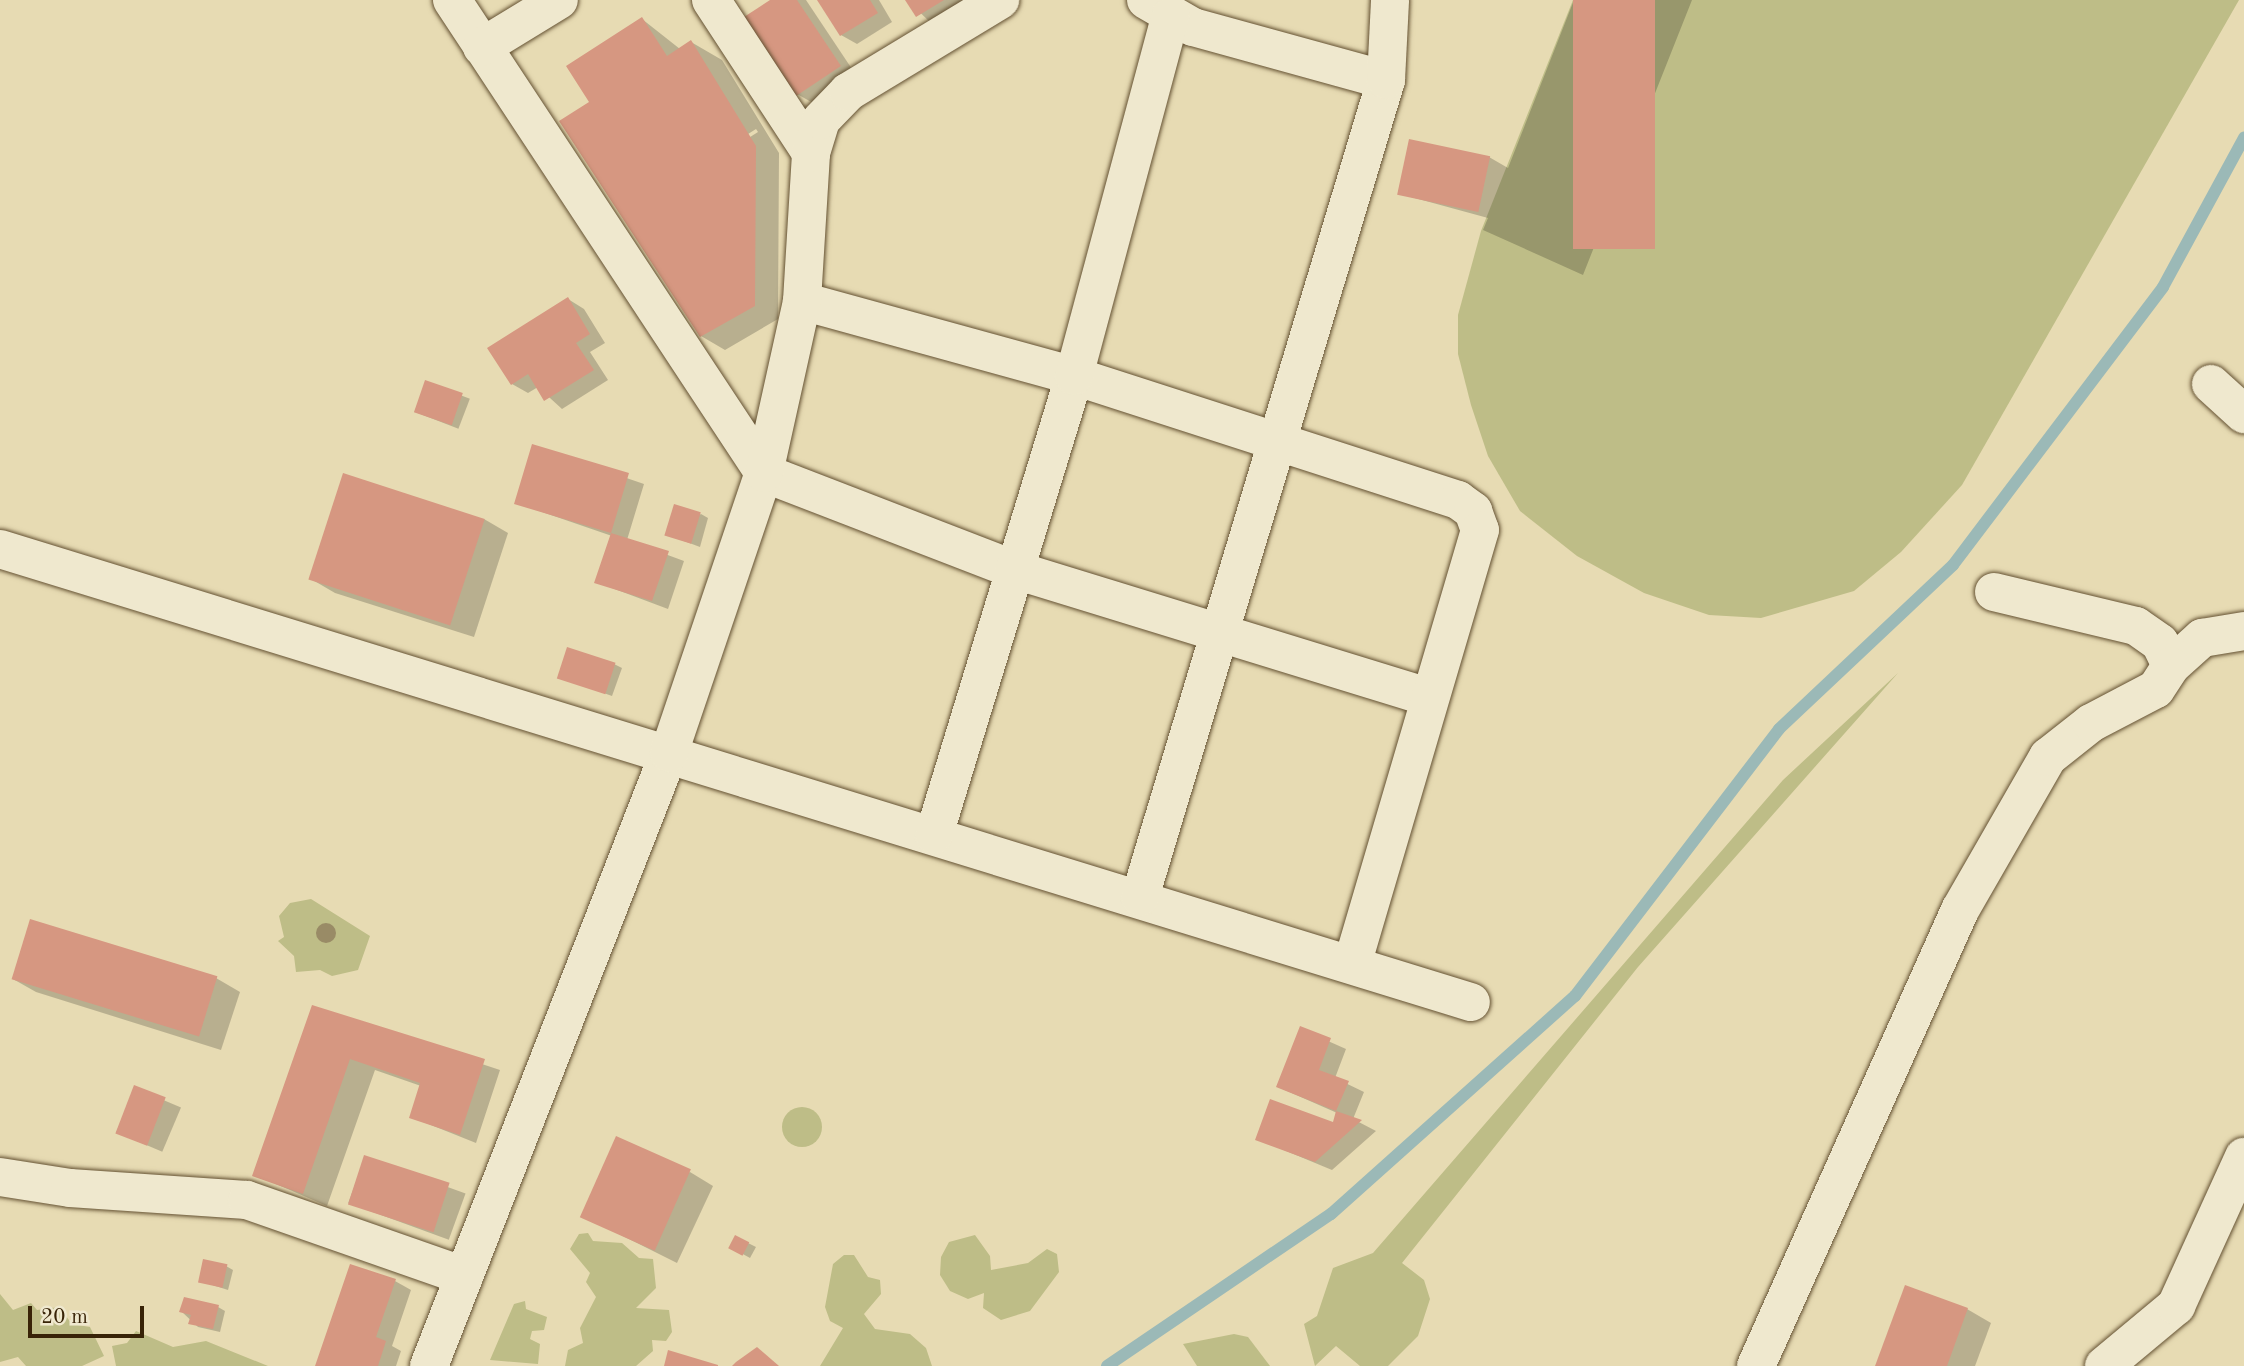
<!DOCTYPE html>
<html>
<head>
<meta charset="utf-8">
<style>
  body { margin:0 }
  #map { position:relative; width:2244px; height:1366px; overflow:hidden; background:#e7dbb3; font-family:"Old Standard TT",serif }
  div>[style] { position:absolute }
  .green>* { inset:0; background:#bebd87 }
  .round { border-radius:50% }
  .shadow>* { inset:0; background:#0003; transform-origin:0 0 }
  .stream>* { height:12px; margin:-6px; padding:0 6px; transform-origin:6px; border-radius:6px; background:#9bb9b7 }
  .building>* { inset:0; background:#d69781; transform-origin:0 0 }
  .roads { filter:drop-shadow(0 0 2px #645132) drop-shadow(0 0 2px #645132) }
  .street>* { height:38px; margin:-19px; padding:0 19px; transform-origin:19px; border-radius:19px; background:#efe8ce }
  .trees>* { width:20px; height:20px; margin:-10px; border-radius:50%; background:#998b66 }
  span { translate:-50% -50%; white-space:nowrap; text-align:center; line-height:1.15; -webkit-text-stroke:7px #efe8ce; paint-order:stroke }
  .scale { position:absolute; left:28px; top:1306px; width:116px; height:32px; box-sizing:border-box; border:4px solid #382307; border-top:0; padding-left:9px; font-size:21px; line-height:24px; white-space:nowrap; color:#382307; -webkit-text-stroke:5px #efe8ce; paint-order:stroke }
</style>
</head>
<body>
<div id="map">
  <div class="green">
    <div style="clip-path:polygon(1573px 0,2239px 0,1962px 485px,1901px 552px,1854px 591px,1761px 618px,1709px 615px,1644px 593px,1577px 556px,1520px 511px,1488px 456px,1471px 405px,1458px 354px,1458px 315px,1481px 231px)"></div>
    <div style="clip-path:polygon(1898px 673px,1638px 967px,1402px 1263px,1424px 1280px,1430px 1299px,1418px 1336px,1388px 1366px,1360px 1366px,1336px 1346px,1315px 1366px,1304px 1324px,1317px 1316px,1333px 1268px,1373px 1253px,1783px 780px)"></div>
    <div style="clip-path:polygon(311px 899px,370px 936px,358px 970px,332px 976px,320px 970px,296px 972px,294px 956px,278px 941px,284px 937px,279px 916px,290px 903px)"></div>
    <div class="round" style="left:782px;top:1107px;width:40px;height:40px"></div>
    <div style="clip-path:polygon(588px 1233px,593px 1241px,622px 1243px,639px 1258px,653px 1259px,656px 1288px,636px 1308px,669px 1310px,672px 1332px,666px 1341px,652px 1340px,653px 1351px,636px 1366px,565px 1366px,568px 1350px,583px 1343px,580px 1328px,596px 1297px,586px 1282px,590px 1273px,570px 1249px,579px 1234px)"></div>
    <div style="clip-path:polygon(975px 1235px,990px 1256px,991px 1270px,1028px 1263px,1047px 1249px,1057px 1254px,1059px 1272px,1030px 1311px,1001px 1320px,983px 1308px,984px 1293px,968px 1299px,950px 1291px,940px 1275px,941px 1257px,949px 1242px)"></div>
    <div style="clip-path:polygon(844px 1255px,854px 1255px,868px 1277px,880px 1280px,881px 1294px,864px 1314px,875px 1329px,910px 1334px,926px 1348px,932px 1366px,820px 1366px,843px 1328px,830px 1321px,825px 1307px,833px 1264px)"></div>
    <div style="clip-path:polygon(0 1294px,13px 1310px,31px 1303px,37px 1310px,59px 1307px,72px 1324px,90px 1327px,104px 1356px,82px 1366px,26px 1366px,18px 1357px,0 1362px)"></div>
    <div style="clip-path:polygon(525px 1301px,526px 1309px,547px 1317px,544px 1330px,532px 1331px,530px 1339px,540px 1344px,538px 1364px,490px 1360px,514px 1304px)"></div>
    <div style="clip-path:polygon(136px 1331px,173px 1347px,206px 1341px,268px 1366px,116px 1366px,112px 1346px,127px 1343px)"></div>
    <div style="clip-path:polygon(1234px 1334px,1248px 1337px,1270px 1366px,1197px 1366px,1183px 1344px)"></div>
  </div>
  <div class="shadow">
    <div style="clip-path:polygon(773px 0,806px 0,856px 75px,813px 103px,797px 94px)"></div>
    <div style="clip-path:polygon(819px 0,879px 0,892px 22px,857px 44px,841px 35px)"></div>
    <div style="clip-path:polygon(907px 0,973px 0,933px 25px)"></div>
    <div style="clip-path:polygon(1574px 0,1692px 0,1583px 275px,1483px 230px,1488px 218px,1400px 194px,1489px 157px,1508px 168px)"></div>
    <div style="clip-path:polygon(evenodd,642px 19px,680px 49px,691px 42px,722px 60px,779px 153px,778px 319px,725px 350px,701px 336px,562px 121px,592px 102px,568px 66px,642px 19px,756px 129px,758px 132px,634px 210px,634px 206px,756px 129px)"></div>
    <div style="clip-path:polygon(568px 299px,584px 309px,605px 343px,590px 352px,608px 380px,562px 409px,538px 387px,528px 393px,512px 384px)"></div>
    <div style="left:426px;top:382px;width:47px;height:32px;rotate:21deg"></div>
    <div style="clip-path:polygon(533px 446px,644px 484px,627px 540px,684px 561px,668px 609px,596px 582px,612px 536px,516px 503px)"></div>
    <div style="clip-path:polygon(701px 514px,708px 518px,700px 547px,668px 535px)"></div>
    <div style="clip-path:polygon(484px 519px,508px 533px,474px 637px,335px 593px,311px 579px)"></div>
    <div style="clip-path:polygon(614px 664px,622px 668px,612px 696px,559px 677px)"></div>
    <div style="clip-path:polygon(216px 978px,240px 992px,221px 1050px,36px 992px,13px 979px)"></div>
    <div style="clip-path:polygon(364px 1025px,500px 1070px,476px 1143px,411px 1117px,421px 1086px,375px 1070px,327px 1206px,255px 1175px)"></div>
    <div style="clip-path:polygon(1301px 1029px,1346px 1049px,1335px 1078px,1364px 1092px,1353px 1119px,1376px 1131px,1332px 1170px,1257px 1139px,1334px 1125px,1344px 1116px,1278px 1087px)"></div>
    <div style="left:135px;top:1088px;width:50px;height:48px;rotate:23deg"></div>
    <div style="left:365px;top:1157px;width:107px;height:49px;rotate:20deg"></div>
    <div style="clip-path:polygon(690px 1172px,713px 1186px,677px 1263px,581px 1215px)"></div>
    <div style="clip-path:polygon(748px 1243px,756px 1247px,750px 1258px,730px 1247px)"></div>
    <div style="clip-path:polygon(226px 1266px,233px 1270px,228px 1290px,200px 1281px)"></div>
    <div style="clip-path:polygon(395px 1281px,411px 1290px,392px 1346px,401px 1351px,396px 1366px,317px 1366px)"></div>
    <div style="clip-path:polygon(218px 1307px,225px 1311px,220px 1332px,198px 1327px,181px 1311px)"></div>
    <div style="clip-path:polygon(1967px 1309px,1991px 1323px,1975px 1366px,1876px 1366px)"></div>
  </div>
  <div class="stream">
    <div style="left:1107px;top:1366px;width:271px;rotate:-34.2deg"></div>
    <div style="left:1331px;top:1214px;width:327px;rotate:-41.8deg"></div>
    <div style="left:1575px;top:996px;width:336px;rotate:-52.6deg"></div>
    <div style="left:1779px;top:729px;width:239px;rotate:-43.3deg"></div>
    <div style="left:1953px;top:565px;width:348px;rotate:-52.9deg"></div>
    <div style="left:2163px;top:287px;width:170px;rotate:-61.5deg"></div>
  </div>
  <div class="building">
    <div style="clip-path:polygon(770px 0,797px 0,841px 66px,796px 96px,744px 17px)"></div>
    <div style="clip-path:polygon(817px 0,870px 0,878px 13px,840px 36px)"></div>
    <div style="clip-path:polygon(905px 0,944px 0,916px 17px)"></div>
    <div style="left:1573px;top:0;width:82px;height:249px"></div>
    <div style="clip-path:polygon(642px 17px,667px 56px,691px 40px,756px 146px,755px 306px,700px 337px,559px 121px,589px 102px,566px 66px)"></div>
    <div style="left:1409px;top:139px;width:83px;height:57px;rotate:12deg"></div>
    <div style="clip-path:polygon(568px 297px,590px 334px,576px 343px,594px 370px,544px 401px,528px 374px,511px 385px,487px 348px)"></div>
    <div style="left:425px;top:380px;width:40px;height:34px;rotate:19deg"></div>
    <div style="clip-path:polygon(532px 444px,629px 473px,611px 533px,669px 551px,652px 601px,594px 583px,611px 533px,514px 504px)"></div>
    <div style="left:343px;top:473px;width:149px;height:112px;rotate:18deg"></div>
    <div style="left:674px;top:504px;width:28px;height:33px;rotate:17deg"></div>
    <div style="left:567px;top:647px;width:51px;height:33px;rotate:18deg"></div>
    <div style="left:30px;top:919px;width:196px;height:63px;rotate:17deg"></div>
    <div style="clip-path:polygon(312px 1005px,485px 1059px,460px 1135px,409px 1118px,420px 1083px,350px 1059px,303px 1194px,252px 1176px)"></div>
    <div style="clip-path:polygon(1300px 1026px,1331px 1038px,1319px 1070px,1349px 1081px,1336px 1111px,1276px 1087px)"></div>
    <div style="left:134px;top:1085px;width:34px;height:52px;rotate:21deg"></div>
    <div style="clip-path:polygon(1270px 1099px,1333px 1122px,1336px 1111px,1362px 1120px,1315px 1162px,1255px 1140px)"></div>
    <div style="left:616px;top:1136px;width:82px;height:89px;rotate:24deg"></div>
    <div style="left:364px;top:1155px;width:90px;height:52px;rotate:18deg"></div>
    <div style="left:735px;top:1235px;width:16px;height:15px;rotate:27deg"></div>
    <div style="left:203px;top:1259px;width:25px;height:24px;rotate:12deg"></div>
    <div style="clip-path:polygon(350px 1264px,396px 1279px,376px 1337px,386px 1341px,378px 1366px,315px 1366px)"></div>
    <div style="clip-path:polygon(1905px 1285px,1968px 1308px,1947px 1366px,1875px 1366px)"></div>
    <div style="clip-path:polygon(184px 1297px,219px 1305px,213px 1329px,188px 1324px,191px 1315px,179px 1312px)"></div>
    <div style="clip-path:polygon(757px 1347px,779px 1366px,732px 1366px,736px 1362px)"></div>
    <div style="clip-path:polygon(668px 1350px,718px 1365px,718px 1366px,664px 1366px)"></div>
  </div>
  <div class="roads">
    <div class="street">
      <div style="left:452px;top:0;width:567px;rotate:56.59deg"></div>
      <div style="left:764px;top:473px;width:269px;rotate:21.1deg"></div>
      <div style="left:1015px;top:570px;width:434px;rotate:17.1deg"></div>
      <div style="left:711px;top:0;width:183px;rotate:56.8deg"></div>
      <div style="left:1146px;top:0;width:54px;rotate:29.9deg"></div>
      <div style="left:1193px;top:27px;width:200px;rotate:15.4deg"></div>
      <div style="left:482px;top:47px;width:90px;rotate:-31.4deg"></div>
      <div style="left:802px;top:301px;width:282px;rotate:15.4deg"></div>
      <div style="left:1074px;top:376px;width:404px;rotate:17.9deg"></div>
      <div style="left:1458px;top:500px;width:19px;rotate:36deg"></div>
      <div style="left:1473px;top:511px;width:20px;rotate:70deg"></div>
      <div style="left:1480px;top:530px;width:452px;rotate:106.4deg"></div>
      <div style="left:2211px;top:384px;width:45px;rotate:42.3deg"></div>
      <div style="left:0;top:549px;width:1539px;rotate:17.12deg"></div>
      <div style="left:1994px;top:592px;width:146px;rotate:13.5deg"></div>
      <div style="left:2136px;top:626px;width:29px;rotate:35deg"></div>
      <div style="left:2160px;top:643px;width:25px;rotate:64deg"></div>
      <div style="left:2171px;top:666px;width:42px;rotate:-42.1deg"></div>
      <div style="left:2202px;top:638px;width:43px;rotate:-9.5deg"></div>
      <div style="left:934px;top:835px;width:480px;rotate:-73deg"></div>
      <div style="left:1074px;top:376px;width:372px;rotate:-75deg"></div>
      <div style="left:1140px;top:897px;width:853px;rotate:-73.24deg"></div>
      <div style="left:1386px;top:80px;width:80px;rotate:-87.1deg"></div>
      <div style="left:0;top:1177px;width:71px;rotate:8.9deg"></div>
      <div style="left:70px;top:1188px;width:177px;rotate:3.9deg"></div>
      <div style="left:247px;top:1200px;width:230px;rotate:19.3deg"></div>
      <div style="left:429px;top:1366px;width:658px;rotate:-68.62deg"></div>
      <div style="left:669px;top:753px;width:296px;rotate:-71.3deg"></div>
      <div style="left:764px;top:473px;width:176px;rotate:-77.5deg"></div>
      <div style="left:802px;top:301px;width:148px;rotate:-86.5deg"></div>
      <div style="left:811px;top:153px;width:34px;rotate:-73deg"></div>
      <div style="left:821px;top:120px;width:39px;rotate:-46deg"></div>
      <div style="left:848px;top:92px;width:178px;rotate:-31.2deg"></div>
      <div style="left:1756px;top:1366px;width:500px;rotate:-65.9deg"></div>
      <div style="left:1960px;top:910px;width:177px;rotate:-60.1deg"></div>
      <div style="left:2048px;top:757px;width:55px;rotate:-38.3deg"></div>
      <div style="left:2091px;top:723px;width:73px;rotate:-27.6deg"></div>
      <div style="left:2156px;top:689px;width:27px;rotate:-57deg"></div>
      <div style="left:2104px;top:1366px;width:94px;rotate:-39.8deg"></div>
      <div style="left:2176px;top:1306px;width:164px;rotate:-65.5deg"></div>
    </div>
  </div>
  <div class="trees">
    <div style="left:326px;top:933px"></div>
  </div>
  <div class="scale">20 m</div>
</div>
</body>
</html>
